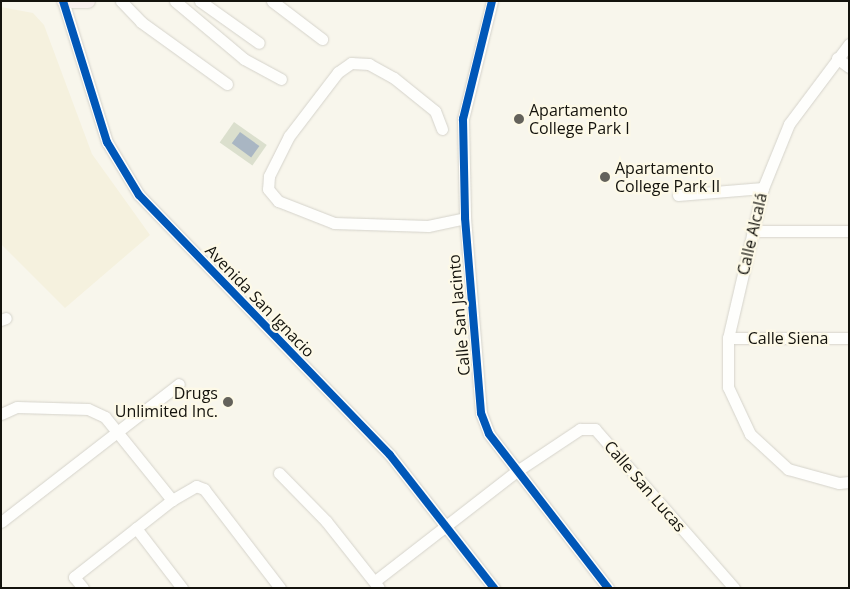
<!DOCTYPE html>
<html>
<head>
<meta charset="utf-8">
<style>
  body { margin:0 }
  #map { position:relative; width:850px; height:589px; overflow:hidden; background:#f8f6ec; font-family:"Open Sans",sans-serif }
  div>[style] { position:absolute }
  .built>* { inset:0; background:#f5f1de }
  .green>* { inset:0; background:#dbdfcd; transform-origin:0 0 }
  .water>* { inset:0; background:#a9b6c3; transform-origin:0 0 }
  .roads { filter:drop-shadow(0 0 1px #d5d3cb) drop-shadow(0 0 1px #d5d3cb) }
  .minor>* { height:11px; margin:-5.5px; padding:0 5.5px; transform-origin:5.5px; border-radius:5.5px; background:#fefefc }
  .major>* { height:14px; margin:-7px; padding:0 7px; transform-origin:7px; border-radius:7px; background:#f7efed }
  .cycleway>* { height:8px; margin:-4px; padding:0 4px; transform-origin:4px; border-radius:4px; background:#0057b8 }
  .dots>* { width:14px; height:14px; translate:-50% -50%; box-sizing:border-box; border:2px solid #fdf9e7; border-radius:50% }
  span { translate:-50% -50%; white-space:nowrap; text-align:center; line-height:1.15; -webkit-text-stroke:4.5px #fdf9e7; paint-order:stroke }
  .poi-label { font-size:16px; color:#14130d }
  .left { translate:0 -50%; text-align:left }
  .right { translate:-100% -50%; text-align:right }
  .street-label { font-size:16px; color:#14130d }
  .frame { position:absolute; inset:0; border:2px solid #14130d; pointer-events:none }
</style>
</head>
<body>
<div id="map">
  <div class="built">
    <div style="clip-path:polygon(1px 7px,33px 13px,44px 25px,92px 154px,150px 235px,65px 308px,1px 244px)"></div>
  </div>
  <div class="green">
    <div style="left:234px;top:122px;width:40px;height:25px;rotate:35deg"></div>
  </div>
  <div class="water">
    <div style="left:240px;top:132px;width:24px;height:14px;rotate:36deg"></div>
  </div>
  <div class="roads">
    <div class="minor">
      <div style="left:63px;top:1px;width:148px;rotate:72.7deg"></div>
      <div style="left:107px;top:142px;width:62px;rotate:58.9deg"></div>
      <div style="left:139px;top:195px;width:361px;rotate:46deg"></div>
      <div style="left:390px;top:455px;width:169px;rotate:52deg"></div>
      <div style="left:121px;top:1px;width:29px;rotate:46deg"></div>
      <div style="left:141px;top:22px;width:106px;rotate:35.8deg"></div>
      <div style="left:175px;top:1px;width:90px;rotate:40deg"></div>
      <div style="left:244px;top:59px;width:42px;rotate:28.4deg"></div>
      <div style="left:200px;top:1px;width:72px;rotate:35.4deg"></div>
      <div style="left:272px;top:1px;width:63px;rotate:37.2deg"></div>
      <div style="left:492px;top:1px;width:122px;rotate:103.8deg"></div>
      <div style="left:463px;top:119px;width:99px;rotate:88.8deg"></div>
      <div style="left:465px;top:218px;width:196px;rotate:85.3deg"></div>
      <div style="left:481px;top:413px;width:22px;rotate:69deg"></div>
      <div style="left:489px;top:434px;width:195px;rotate:52.3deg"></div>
      <div style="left:849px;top:44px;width:100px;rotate:126.9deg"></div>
      <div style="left:789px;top:124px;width:69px;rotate:112.1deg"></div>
      <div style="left:763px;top:188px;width:154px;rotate:103.1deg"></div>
      <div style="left:728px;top:338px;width:49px;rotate:90deg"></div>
      <div style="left:728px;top:387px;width:52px;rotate:64.9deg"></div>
      <div style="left:750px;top:434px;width:52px;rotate:42.6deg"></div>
      <div style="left:788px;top:469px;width:53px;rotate:15.4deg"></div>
      <div style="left:839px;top:483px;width:10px;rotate:-6deg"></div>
      <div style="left:837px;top:58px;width:15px;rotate:37deg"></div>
      <div style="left:442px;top:129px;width:19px;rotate:-111deg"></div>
      <div style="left:435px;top:111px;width:53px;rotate:-141.2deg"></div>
      <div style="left:394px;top:78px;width:29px;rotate:-151deg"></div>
      <div style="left:369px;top:64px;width:18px;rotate:-177deg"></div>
      <div style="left:351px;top:63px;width:16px;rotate:145deg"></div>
      <div style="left:338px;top:72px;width:81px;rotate:127.4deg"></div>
      <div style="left:289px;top:136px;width:45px;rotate:116.6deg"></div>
      <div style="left:269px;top:176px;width:13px;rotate:94deg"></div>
      <div style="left:268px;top:189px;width:16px;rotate:50deg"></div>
      <div style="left:278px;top:201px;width:60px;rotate:21.4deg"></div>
      <div style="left:334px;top:223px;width:94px;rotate:1.8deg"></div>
      <div style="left:428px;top:226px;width:38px;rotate:-12deg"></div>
      <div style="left:678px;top:195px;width:85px;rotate:-4.7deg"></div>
      <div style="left:752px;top:231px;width:97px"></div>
      <div style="left:1px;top:320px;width:5px;rotate:-22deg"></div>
      <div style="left:728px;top:338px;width:121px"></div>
      <div style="left:1px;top:414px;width:17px;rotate:-24deg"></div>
      <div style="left:17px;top:407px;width:71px;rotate:1.6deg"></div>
      <div style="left:88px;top:409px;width:19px;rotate:25deg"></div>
      <div style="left:105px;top:417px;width:107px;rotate:51.1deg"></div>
      <div style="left:279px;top:473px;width:67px;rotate:45.6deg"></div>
      <div style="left:326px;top:521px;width:85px;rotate:51.7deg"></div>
      <div style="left:1px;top:522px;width:225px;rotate:-37.8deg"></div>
      <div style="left:136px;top:528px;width:76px;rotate:52.5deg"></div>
      <div style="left:375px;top:581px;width:180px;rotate:-37.8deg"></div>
      <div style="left:517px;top:471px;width:76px;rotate:-33.7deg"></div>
      <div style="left:580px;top:429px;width:15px"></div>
      <div style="left:595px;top:429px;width:211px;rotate:48.8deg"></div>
      <div style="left:83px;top:588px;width:14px;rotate:-129deg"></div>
      <div style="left:74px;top:577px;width:125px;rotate:-38.2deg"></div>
      <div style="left:172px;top:500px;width:28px;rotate:-30deg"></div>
      <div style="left:196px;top:486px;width:9px;rotate:21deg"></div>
      <div style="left:204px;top:489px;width:125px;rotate:52.5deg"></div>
    </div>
    <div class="major">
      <div style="left:64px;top:1px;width:24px"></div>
    </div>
  </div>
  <div class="cycleway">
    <div style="left:63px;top:1px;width:148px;rotate:72.7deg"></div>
    <div style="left:107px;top:142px;width:62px;rotate:58.9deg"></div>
    <div style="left:139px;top:195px;width:361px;rotate:46deg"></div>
    <div style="left:390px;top:455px;width:169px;rotate:52deg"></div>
    <div style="left:492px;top:1px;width:122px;rotate:103.8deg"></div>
    <div style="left:463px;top:119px;width:99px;rotate:88.8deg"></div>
    <div style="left:465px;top:218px;width:196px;rotate:85.3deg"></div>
    <div style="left:481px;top:413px;width:22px;rotate:69deg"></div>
    <div style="left:489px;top:434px;width:195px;rotate:52.3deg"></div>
  </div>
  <div class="dots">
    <div style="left:519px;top:119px;background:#64625b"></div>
    <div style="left:605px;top:177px;background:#64625b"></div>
    <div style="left:228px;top:402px;background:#64625b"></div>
  </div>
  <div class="poi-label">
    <span class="left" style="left:529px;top:119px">Apartamento<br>College Park I</span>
    <span class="left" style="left:615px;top:177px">Apartamento<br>College Park II</span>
    <span class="right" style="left:218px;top:402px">Drugs<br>Unlimited Inc.</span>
  </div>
  <div class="street-label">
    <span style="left:752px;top:234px;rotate:-77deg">Calle Alcalá</span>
    <span style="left:260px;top:301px;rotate:46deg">Avenida San Ignacio</span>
    <span style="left:459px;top:315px;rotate:-95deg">Calle San Jacinto</span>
    <span style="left:788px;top:338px">Calle Siena</span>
    <span style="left:645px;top:486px;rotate:49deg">Calle San Lucas</span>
  </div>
  <div class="frame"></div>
</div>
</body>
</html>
